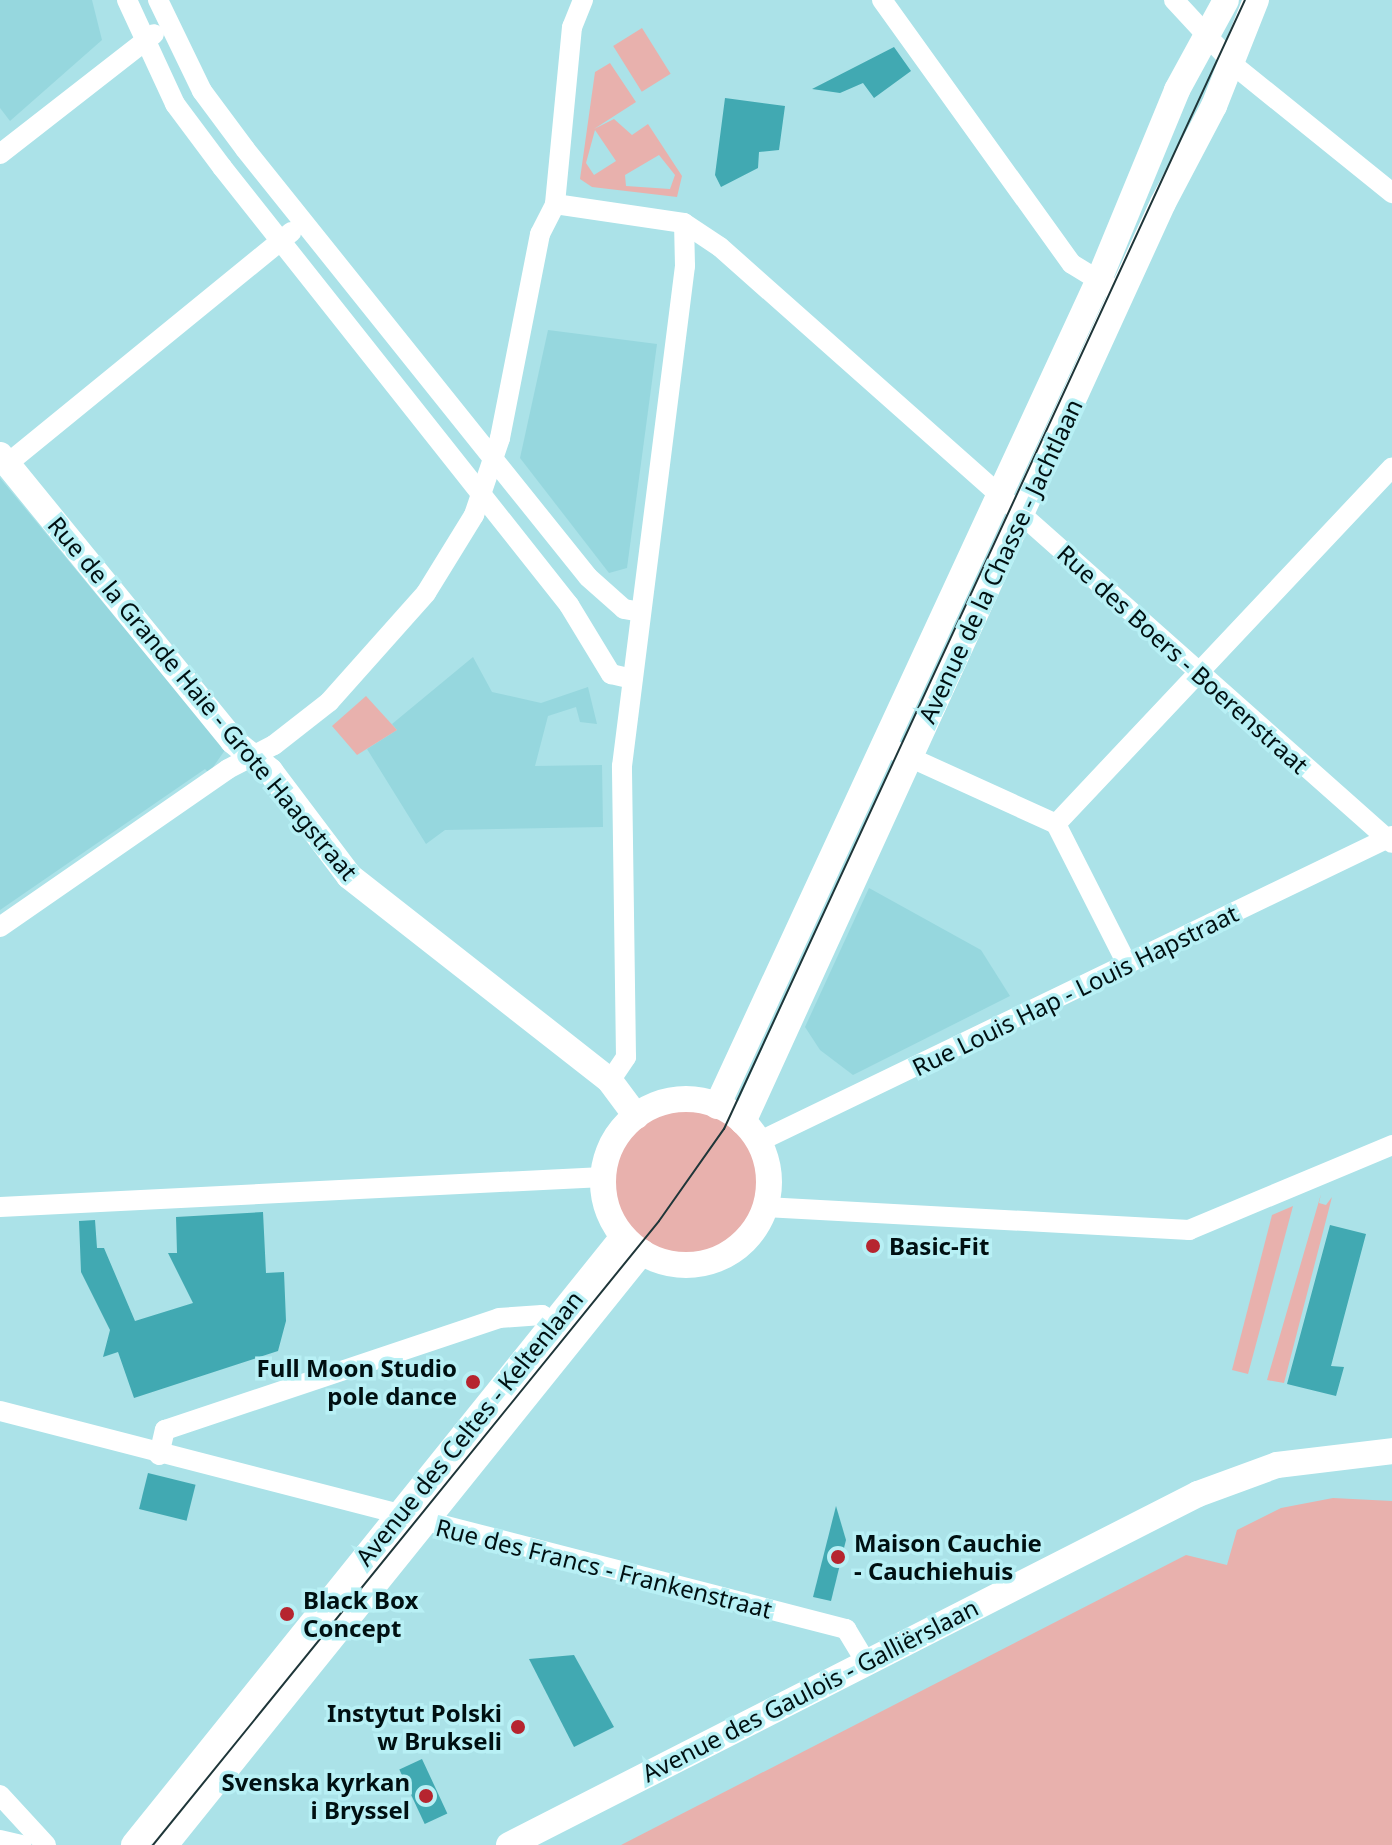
<!DOCTYPE html>
<html>
<head>
<meta charset="utf-8">
<style>
  body { margin:0 }
  #map { position:relative; width:1392px; height:1845px; overflow:hidden; background:#abe2e8; font-family:"Noto Sans",sans-serif }
  div>[style] { position:absolute }
  .built>* { inset:0; background:#96d7de }
  .green>* { inset:0; background:#e8b1ad; transform-origin:0 0 }
  .round { border-radius:50% }
  .building>* { inset:0; background:#41a9b2; transform-origin:0 0 }
  .minor>* { height:20px; margin:-10px; padding:0 10px; transform-origin:10px; border-radius:10px; background:#fff }
  .tertiary>* { height:26px; margin:-13px; padding:0 13px; transform-origin:13px; border-radius:13px; background:#fff }
  .tertiary>.ring { margin:-13px; padding:0; box-sizing:content-box; background:none; border:26px solid #fff; border-radius:50% }
  .tram>* { height:2px; margin:-1px; padding:0 1px; transform-origin:1px; border-radius:1px; background:#1f3639 }
  .dots>* { width:22px; height:22px; translate:-50% -50%; box-sizing:border-box; border:4px solid #b8f0f5; border-radius:50% }
  span { translate:-50% -50%; white-space:nowrap; text-align:center; line-height:1.15; -webkit-text-stroke:7px #b8f0f5; paint-order:stroke }
  .street-label { font-size:24px; color:#001012 }
  .poi-label { font-size:24px; color:#001012; font-weight:700 }
  .left { translate:0 -50%; text-align:left }
  .right { translate:-100% -50%; text-align:right }
</style>
</head>
<body>
<div id="map">
  <div class="built">
    <div style="clip-path:polygon(0 0,92px 0,102px 40px,10px 121px,0 108px)"></div>
    <div style="clip-path:polygon(548px 330px,657px 344px,627px 568px,609px 573px,520px 458px)"></div>
    <div style="clip-path:polygon(0 478px,225px 750px,209px 773px,205px 769px,0 910px)"></div>
    <div style="clip-path:polygon(473px 657px,492px 692px,541px 703px,588px 687px,597px 724px,580px 722px,576px 707px,548px 716px,535px 766px,602px 765px,603px 827px,445px 830px,426px 844px,367px 749px,397px 730px,392px 724px)"></div>
    <div style="clip-path:polygon(869px 888px,981px 950px,1010px 996px,853px 1075px,820px 1050px,805px 1027px)"></div>
  </div>
  <div class="green">
    <div style="left:642px;top:28px;width:54px;height:34px;rotate:58deg"></div>
    <div style="clip-path:polygon(evenodd,610px 63px,636px 102px,594px 129px,614px 119px,632px 135px,648px 124px,682px 176px,677px 197px,592px 187px,580px 179px,595px 72px,610px 63px,595px 130px,616px 161px,594px 175px,586px 163px,595px 130px,610px 63px,659px 155px,675px 175px,670px 189px,626px 186px,625px 175px,659px 155px)"></div>
    <div style="clip-path:polygon(366px 696px,397px 730px,357px 755px,332px 726px)"></div>
    <div class="round" style="left:612px;top:1109px;width:146px;height:146px"></div>
    <div style="clip-path:polygon(1321px 1194px,1319px 1203px,1326px 1205px,1332px 1197px,1284px 1383px,1267px 1380px)"></div>
    <div style="clip-path:polygon(1293px 1206px,1248px 1374px,1232px 1370px,1272px 1215px)"></div>
    <div style="clip-path:polygon(1333px 1498px,1392px 1501px,1392px 1845px,621px 1845px,1186px 1555px,1227px 1565px,1237px 1530px,1281px 1508px)"></div>
  </div>
  <div class="building">
    <div style="clip-path:polygon(894px 47px,911px 71px,874px 98px,863px 83px,840px 93px,812px 89px)"></div>
    <div style="clip-path:polygon(725px 98px,785px 106px,779px 150px,759px 152px,758px 168px,721px 187px,715px 175px)"></div>
    <div style="clip-path:polygon(263px 1212px,266px 1273px,284px 1272px,286px 1321px,278px 1351px,134px 1398px,118px 1352px,103px 1357px,110px 1330px,81px 1272px,79px 1221px,95px 1220px,97px 1248px,104px 1248px,135px 1321px,193px 1303px,168px 1253px,177px 1253px,176px 1217px)"></div>
    <div style="clip-path:polygon(1330px 1225px,1366px 1234px,1331px 1366px,1344px 1367px,1336px 1396px,1287px 1384px)"></div>
    <div style="left:148px;top:1473px;width:49px;height:37px;rotate:14deg"></div>
    <div style="clip-path:polygon(836px 1506px,846px 1540px,831px 1601px,813px 1597px)"></div>
    <div style="clip-path:polygon(574px 1655px,614px 1727px,574px 1747px,529px 1659px)"></div>
    <div style="left:422px;top:1759px;width:60px;height:25px;rotate:65deg"></div>
  </div>
  <div class="minor">
    <div style="left:127px;top:0;width:115px;rotate:65.2deg"></div>
    <div style="left:175px;top:104px;width:79px;rotate:53.3deg"></div>
    <div style="left:222px;top:167px;width:559px;rotate:51.61deg"></div>
    <div style="left:569px;top:605px;width:81px;rotate:58.7deg"></div>
    <div style="left:611px;top:674px;width:22px;rotate:13deg"></div>
    <div style="left:158px;top:0;width:101px;rotate:64.2deg"></div>
    <div style="left:202px;top:91px;width:72px;rotate:53.4deg"></div>
    <div style="left:245px;top:149px;width:548px;rotate:51.29deg"></div>
    <div style="left:588px;top:577px;width:48px;rotate:41.6deg"></div>
    <div style="left:624px;top:609px;width:17px;rotate:10deg"></div>
    <div style="left:583px;top:0;width:29px;rotate:112deg"></div>
    <div style="left:572px;top:27px;width:178px;rotate:95.5deg"></div>
    <div style="left:555px;top:204px;width:130px;rotate:8.4deg"></div>
    <div style="left:684px;top:223px;width:43px;rotate:33.7deg"></div>
    <div style="left:720px;top:247px;width:898px;rotate:41.57deg"></div>
    <div style="left:882px;top:0;width:325px;rotate:54.3deg"></div>
    <div style="left:1072px;top:264px;width:46px;rotate:31.6deg"></div>
    <div style="left:1174px;top:0;width:91px;rotate:47.2deg"></div>
    <div style="left:1236px;top:67px;width:201px;rotate:38.9deg"></div>
    <div style="left:0;top:154px;width:195px;rotate:-37.9deg"></div>
    <div style="left:7px;top:464px;width:367px;rotate:-39.2deg"></div>
    <div style="left:885px;top:746px;width:188px;rotate:24.5deg"></div>
    <div style="left:1056px;top:824px;width:157px;rotate:63.1deg"></div>
    <div style="left:1056px;top:824px;width:490px;rotate:-46.7deg"></div>
    <div style="left:0;top:927px;width:277px;rotate:-34.7deg"></div>
    <div style="left:228px;top:769px;width:52px;rotate:-27.6deg"></div>
    <div style="left:274px;top:745px;width:70px;rotate:-38deg"></div>
    <div style="left:329px;top:702px;width:146px;rotate:-48.3deg"></div>
    <div style="left:426px;top:593px;width:92px;rotate:-58.4deg"></div>
    <div style="left:474px;top:515px;width:81px;rotate:-71.3deg"></div>
    <div style="left:500px;top:438px;width:208px;rotate:-78.9deg"></div>
    <div style="left:540px;top:234px;width:34px;rotate:-63deg"></div>
    <div style="left:610px;top:1081px;width:29px;rotate:-56deg"></div>
    <div style="left:626px;top:1057px;width:291px;rotate:-90.8deg"></div>
    <div style="left:622px;top:766px;width:504px;rotate:-82.82deg"></div>
    <div style="left:685px;top:266px;width:43px;rotate:-91.3deg"></div>
    <div style="left:758px;top:1142px;width:704px;rotate:-25.76deg"></div>
    <div style="left:0;top:1207px;width:604px;rotate:-2.85deg"></div>
    <div style="left:765px;top:1207px;width:425px;rotate:3.1deg"></div>
    <div style="left:1189px;top:1230px;width:220px;rotate:-22.7deg"></div>
    <div style="left:0;top:1411px;width:874px;rotate:14.45deg"></div>
    <div style="left:846px;top:1629px;width:39px;rotate:59deg"></div>
    <div style="left:159px;top:1455px;width:26px;rotate:-77deg"></div>
    <div style="left:165px;top:1430px;width:352px;rotate:-18.5deg"></div>
    <div style="left:499px;top:1318px;width:43px;rotate:-4deg"></div>
    <div style="left:542px;top:1315px;width:28px;rotate:38deg"></div>
    <div style="left:0;top:1795px;width:68px;rotate:47.4deg"></div>
    <div style="left:0;top:1840px;width:22px;rotate:13deg"></div>
  </div>
  <div class="tertiary">
    <div style="left:0;top:455px;width:369px;rotate:50.8deg"></div>
    <div style="left:233px;top:741px;width:48px;rotate:39deg"></div>
    <div style="left:270px;top:771px;width:131px;rotate:53deg"></div>
    <div style="left:349px;top:876px;width:332px;rotate:38.1deg"></div>
    <div style="left:610px;top:1081px;width:44px;rotate:53.4deg"></div>
    <div class="ring" style="left:603px;top:1099px;width:140px;height:140px"></div>
    <div style="left:717px;top:1106px;width:908px;rotate:-65.19deg"></div>
    <div style="left:1098px;top:282px;width:208px;rotate:-67.6deg"></div>
    <div style="left:1177px;top:90px;width:102px;rotate:-61.4deg"></div>
    <div style="left:743px;top:1122px;width:1010px;rotate:-65.44deg"></div>
    <div style="left:1163px;top:203px;width:110px;rotate:-62.3deg"></div>
    <div style="left:1214px;top:106px;width:114px;rotate:-68.4deg"></div>
    <div style="left:134px;top:1845px;width:780px;rotate:-51.19deg"></div>
    <div style="left:165px;top:1845px;width:761px;rotate:-51.19deg"></div>
    <div style="left:509px;top:1845px;width:773px;rotate:-27deg"></div>
    <div style="left:1198px;top:1494px;width:84px;rotate:-20.2deg"></div>
    <div style="left:1277px;top:1465px;width:116px;rotate:-6.9deg"></div>
  </div>
  <div class="tram">
    <div style="left:153px;top:1845px;width:803px;rotate:-50.96deg"></div>
    <div style="left:659px;top:1221px;width:113px;rotate:-54.8deg"></div>
    <div style="left:724px;top:1129px;width:1243px;rotate:-65.23deg"></div>
  </div>
  <div class="dots">
    <div style="left:873px;top:1246px;background:#b6252f"></div>
    <div style="left:473px;top:1382px;background:#b6252f"></div>
    <div style="left:838px;top:1557px;background:#b6252f"></div>
    <div style="left:287px;top:1614px;background:#b6252f"></div>
    <div style="left:518px;top:1727px;background:#b6252f"></div>
    <div style="left:426px;top:1796px;background:#b6252f"></div>
  </div>
  <div class="street-label">
    <span style="left:1000px;top:561px;rotate:-65deg">Avenue de la Chasse - Jachtlaan</span>
    <span style="left:1183px;top:659px;rotate:42deg">Rue des Boers - Boerenstraat</span>
    <span style="left:203px;top:698px;rotate:50deg">Rue de la Grande Haie - Grote Haagstraat</span>
    <span style="left:1075px;top:990px;rotate:-26deg">Rue Louis Hap - Louis Hapstraat</span>
    <span style="left:469px;top:1428px;rotate:-51deg">Avenue des Celtes - Keltenlaan</span>
    <span style="left:604px;top:1568px;rotate:14deg">Rue des Francs - Frankenstraat</span>
    <span style="left:810px;top:1690px;rotate:-27deg">Avenue des Gaulois - Galliërslaan</span>
  </div>
  <div class="poi-label">
    <span class="left" style="left:889px;top:1246px">Basic-Fit</span>
    <span class="right" style="left:457px;top:1382px">Full Moon Studio<br>pole dance</span>
    <span class="left" style="left:854px;top:1557px">Maison Cauchie<br>- Cauchiehuis</span>
    <span class="left" style="left:303px;top:1614px">Black Box<br>Concept</span>
    <span class="right" style="left:502px;top:1727px">Instytut Polski<br>w Brukseli</span>
    <span class="right" style="left:410px;top:1796px">Svenska kyrkan<br>i Bryssel</span>
  </div>
</div>
</body>
</html>
